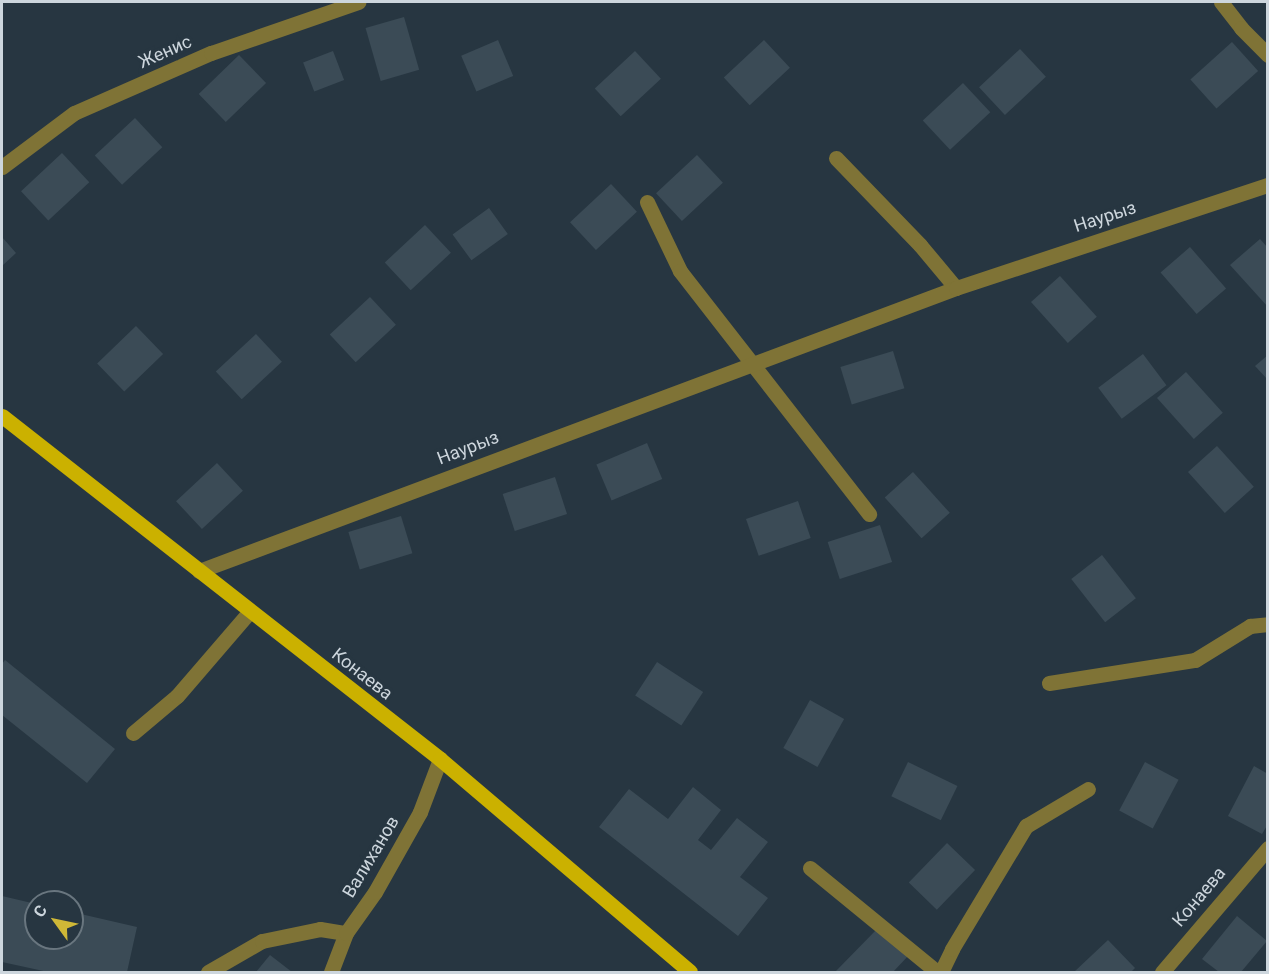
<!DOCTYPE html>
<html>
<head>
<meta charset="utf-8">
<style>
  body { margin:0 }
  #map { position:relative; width:1269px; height:974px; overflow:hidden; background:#273641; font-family:Roboto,sans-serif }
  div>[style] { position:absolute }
  .building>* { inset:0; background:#3b4b56; transform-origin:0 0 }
  .minor>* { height:15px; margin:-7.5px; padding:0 7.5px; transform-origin:7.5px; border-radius:7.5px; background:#7f7336 }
  .major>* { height:15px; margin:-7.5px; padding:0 7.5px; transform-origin:7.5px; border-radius:7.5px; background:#cbb100 }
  span { translate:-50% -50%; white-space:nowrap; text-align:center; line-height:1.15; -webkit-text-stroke:6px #273641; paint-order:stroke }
  .street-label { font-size:18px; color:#cdd6dd }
  .frame { position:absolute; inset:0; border:3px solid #cdd6dd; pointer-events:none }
  .north { position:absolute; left:24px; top:890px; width:60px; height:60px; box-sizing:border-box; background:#273641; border:2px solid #69767f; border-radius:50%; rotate:303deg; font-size:16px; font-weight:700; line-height:24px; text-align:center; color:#cdd6dd }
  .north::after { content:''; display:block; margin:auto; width:21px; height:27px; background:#cfb837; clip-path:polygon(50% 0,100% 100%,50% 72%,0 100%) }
</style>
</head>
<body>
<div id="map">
  <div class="building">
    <div style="left:404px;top:17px;width:55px;height:40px;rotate:74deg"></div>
    <div style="left:498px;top:40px;width:39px;height:40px;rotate:67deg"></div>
    <div style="left:764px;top:40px;width:38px;height:55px;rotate:47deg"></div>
    <div style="left:1232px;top:42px;width:39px;height:56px;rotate:48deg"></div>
    <div style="left:1020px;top:49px;width:38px;height:56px;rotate:47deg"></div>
    <div style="left:333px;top:51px;width:31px;height:32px;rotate:69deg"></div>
    <div style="left:635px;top:51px;width:38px;height:55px;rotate:47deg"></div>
    <div style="left:239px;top:55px;width:39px;height:56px;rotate:46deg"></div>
    <div style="left:963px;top:83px;width:40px;height:55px;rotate:47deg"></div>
    <div style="left:135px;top:118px;width:40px;height:55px;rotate:47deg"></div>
    <div style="left:62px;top:153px;width:40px;height:56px;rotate:47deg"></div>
    <div style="left:697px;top:155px;width:38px;height:56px;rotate:47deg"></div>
    <div style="left:611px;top:184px;width:38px;height:56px;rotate:47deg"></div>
    <div style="left:489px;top:208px;width:32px;height:45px;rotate:54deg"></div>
    <div style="left:425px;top:225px;width:38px;height:55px;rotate:47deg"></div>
    <div style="clip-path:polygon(2px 237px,16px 253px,2px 266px)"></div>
    <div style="clip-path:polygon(1260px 239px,1268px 248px,1268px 307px,1230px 265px)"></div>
    <div style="left:1190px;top:247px;width:55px;height:39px;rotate:49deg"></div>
    <div style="left:1060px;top:276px;width:55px;height:39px;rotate:48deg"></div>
    <div style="left:370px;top:297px;width:38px;height:55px;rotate:47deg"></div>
    <div style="left:136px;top:326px;width:39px;height:54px;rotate:46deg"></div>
    <div style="left:256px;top:334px;width:38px;height:55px;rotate:47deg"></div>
    <div style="left:893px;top:351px;width:39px;height:55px;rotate:73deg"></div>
    <div style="left:1143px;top:354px;width:39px;height:56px;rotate:53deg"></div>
    <div style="clip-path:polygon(1268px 355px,1268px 380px,1255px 366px)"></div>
    <div style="left:1186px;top:372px;width:55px;height:39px;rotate:48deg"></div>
    <div style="left:647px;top:443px;width:39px;height:55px;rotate:67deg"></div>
    <div style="left:1217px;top:446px;width:55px;height:39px;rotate:48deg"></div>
    <div style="left:217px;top:463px;width:38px;height:56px;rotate:47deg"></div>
    <div style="left:913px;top:472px;width:55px;height:38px;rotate:48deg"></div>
    <div style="left:555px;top:477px;width:39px;height:55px;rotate:72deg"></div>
    <div style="left:798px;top:501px;width:39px;height:55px;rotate:71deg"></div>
    <div style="left:401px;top:516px;width:39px;height:55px;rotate:73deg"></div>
    <div style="left:880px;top:525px;width:39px;height:55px;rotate:72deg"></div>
    <div style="left:1102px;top:555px;width:55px;height:39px;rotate:52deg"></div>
    <div style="clip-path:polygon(5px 660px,115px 749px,87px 783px,2px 715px,2px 664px)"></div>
    <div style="left:657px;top:662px;width:55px;height:40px;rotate:33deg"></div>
    <div style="left:810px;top:700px;width:39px;height:55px;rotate:29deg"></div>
    <div style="left:908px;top:762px;width:55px;height:38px;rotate:26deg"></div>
    <div style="left:1145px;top:762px;width:38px;height:55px;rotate:28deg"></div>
    <div style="clip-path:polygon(1254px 766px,1268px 774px,1268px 824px,1262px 834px,1228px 816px)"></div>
    <div style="clip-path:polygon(693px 787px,721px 810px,698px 840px,711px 850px,737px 818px,768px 842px,740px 877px,768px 898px,738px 936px,599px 827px,629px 789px,668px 819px)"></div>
    <div style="left:947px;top:843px;width:39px;height:55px;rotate:44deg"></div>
    <div style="clip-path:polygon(2px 896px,36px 904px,36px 938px,72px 938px,72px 912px,137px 927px,127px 972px,48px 972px,2px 962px)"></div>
    <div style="clip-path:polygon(1237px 916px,1267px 941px,1241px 972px,1219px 972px,1202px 959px)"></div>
    <div style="clip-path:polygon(879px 927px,909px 955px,893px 972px,835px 972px)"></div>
    <div style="clip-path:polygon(1108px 940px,1135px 968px,1131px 972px,1074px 972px)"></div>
    <div style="clip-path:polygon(270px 955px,292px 972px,256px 972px)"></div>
  </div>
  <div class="minor">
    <div style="left:1221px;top:2px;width:33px;rotate:52deg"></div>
    <div style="left:1241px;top:28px;width:38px;rotate:45deg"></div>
    <div style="left:836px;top:158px;width:121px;rotate:46deg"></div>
    <div style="left:920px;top:245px;width:56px;rotate:50.1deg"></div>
    <div style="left:2px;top:167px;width:90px;rotate:-36.9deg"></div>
    <div style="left:74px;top:113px;width:150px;rotate:-23.7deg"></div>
    <div style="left:211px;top:53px;width:156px;rotate:-19.1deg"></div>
    <div style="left:647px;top:202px;width:76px;rotate:64.4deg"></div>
    <div style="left:680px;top:271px;width:308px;rotate:52.1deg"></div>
    <div style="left:199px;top:571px;width:808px;rotate:-20.5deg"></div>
    <div style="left:956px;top:288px;width:329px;rotate:-18.3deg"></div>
    <div style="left:1049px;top:683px;width:148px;rotate:-9deg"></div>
    <div style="left:1195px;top:660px;width:65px;rotate:-31.7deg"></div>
    <div style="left:1250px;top:626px;width:18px;rotate:-6deg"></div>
    <div style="left:133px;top:733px;width:57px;rotate:-40.1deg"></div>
    <div style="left:177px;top:696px;width:112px;rotate:-49.3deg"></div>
    <div style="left:810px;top:868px;width:164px;rotate:39.3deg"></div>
    <div style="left:208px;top:972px;width:62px;rotate:-29.9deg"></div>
    <div style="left:262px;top:941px;width:59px;rotate:-11.7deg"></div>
    <div style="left:320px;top:929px;width:26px;rotate:9deg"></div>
    <div style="left:331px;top:972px;width:42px;rotate:-69deg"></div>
    <div style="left:346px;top:933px;width:50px;rotate:-54.7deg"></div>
    <div style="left:375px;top:892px;width:92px;rotate:-60.6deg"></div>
    <div style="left:420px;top:812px;width:57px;rotate:-69.3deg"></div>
    <div style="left:941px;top:972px;width:25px;rotate:-64deg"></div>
    <div style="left:952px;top:949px;width:144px;rotate:-59deg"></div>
    <div style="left:1026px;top:826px;width:72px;rotate:-30.8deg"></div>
    <div style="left:1162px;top:972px;width:163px;rotate:-49.5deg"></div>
  </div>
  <div class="major">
    <div style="left:2px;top:416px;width:556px;rotate:38.06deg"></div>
    <div style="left:440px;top:759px;width:328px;rotate:40.4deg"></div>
  </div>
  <div class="street-label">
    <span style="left:165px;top:52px;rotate:-24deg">Женис</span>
    <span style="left:1105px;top:217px;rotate:-18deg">Наурыз</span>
    <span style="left:468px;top:448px;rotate:-21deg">Наурыз</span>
    <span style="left:362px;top:674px;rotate:38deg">Конаева</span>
    <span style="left:371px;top:857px;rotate:-59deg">Валиханов</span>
    <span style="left:1199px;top:897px;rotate:-50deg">Конаева</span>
  </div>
  <div class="frame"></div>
  <div class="north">С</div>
</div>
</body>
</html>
